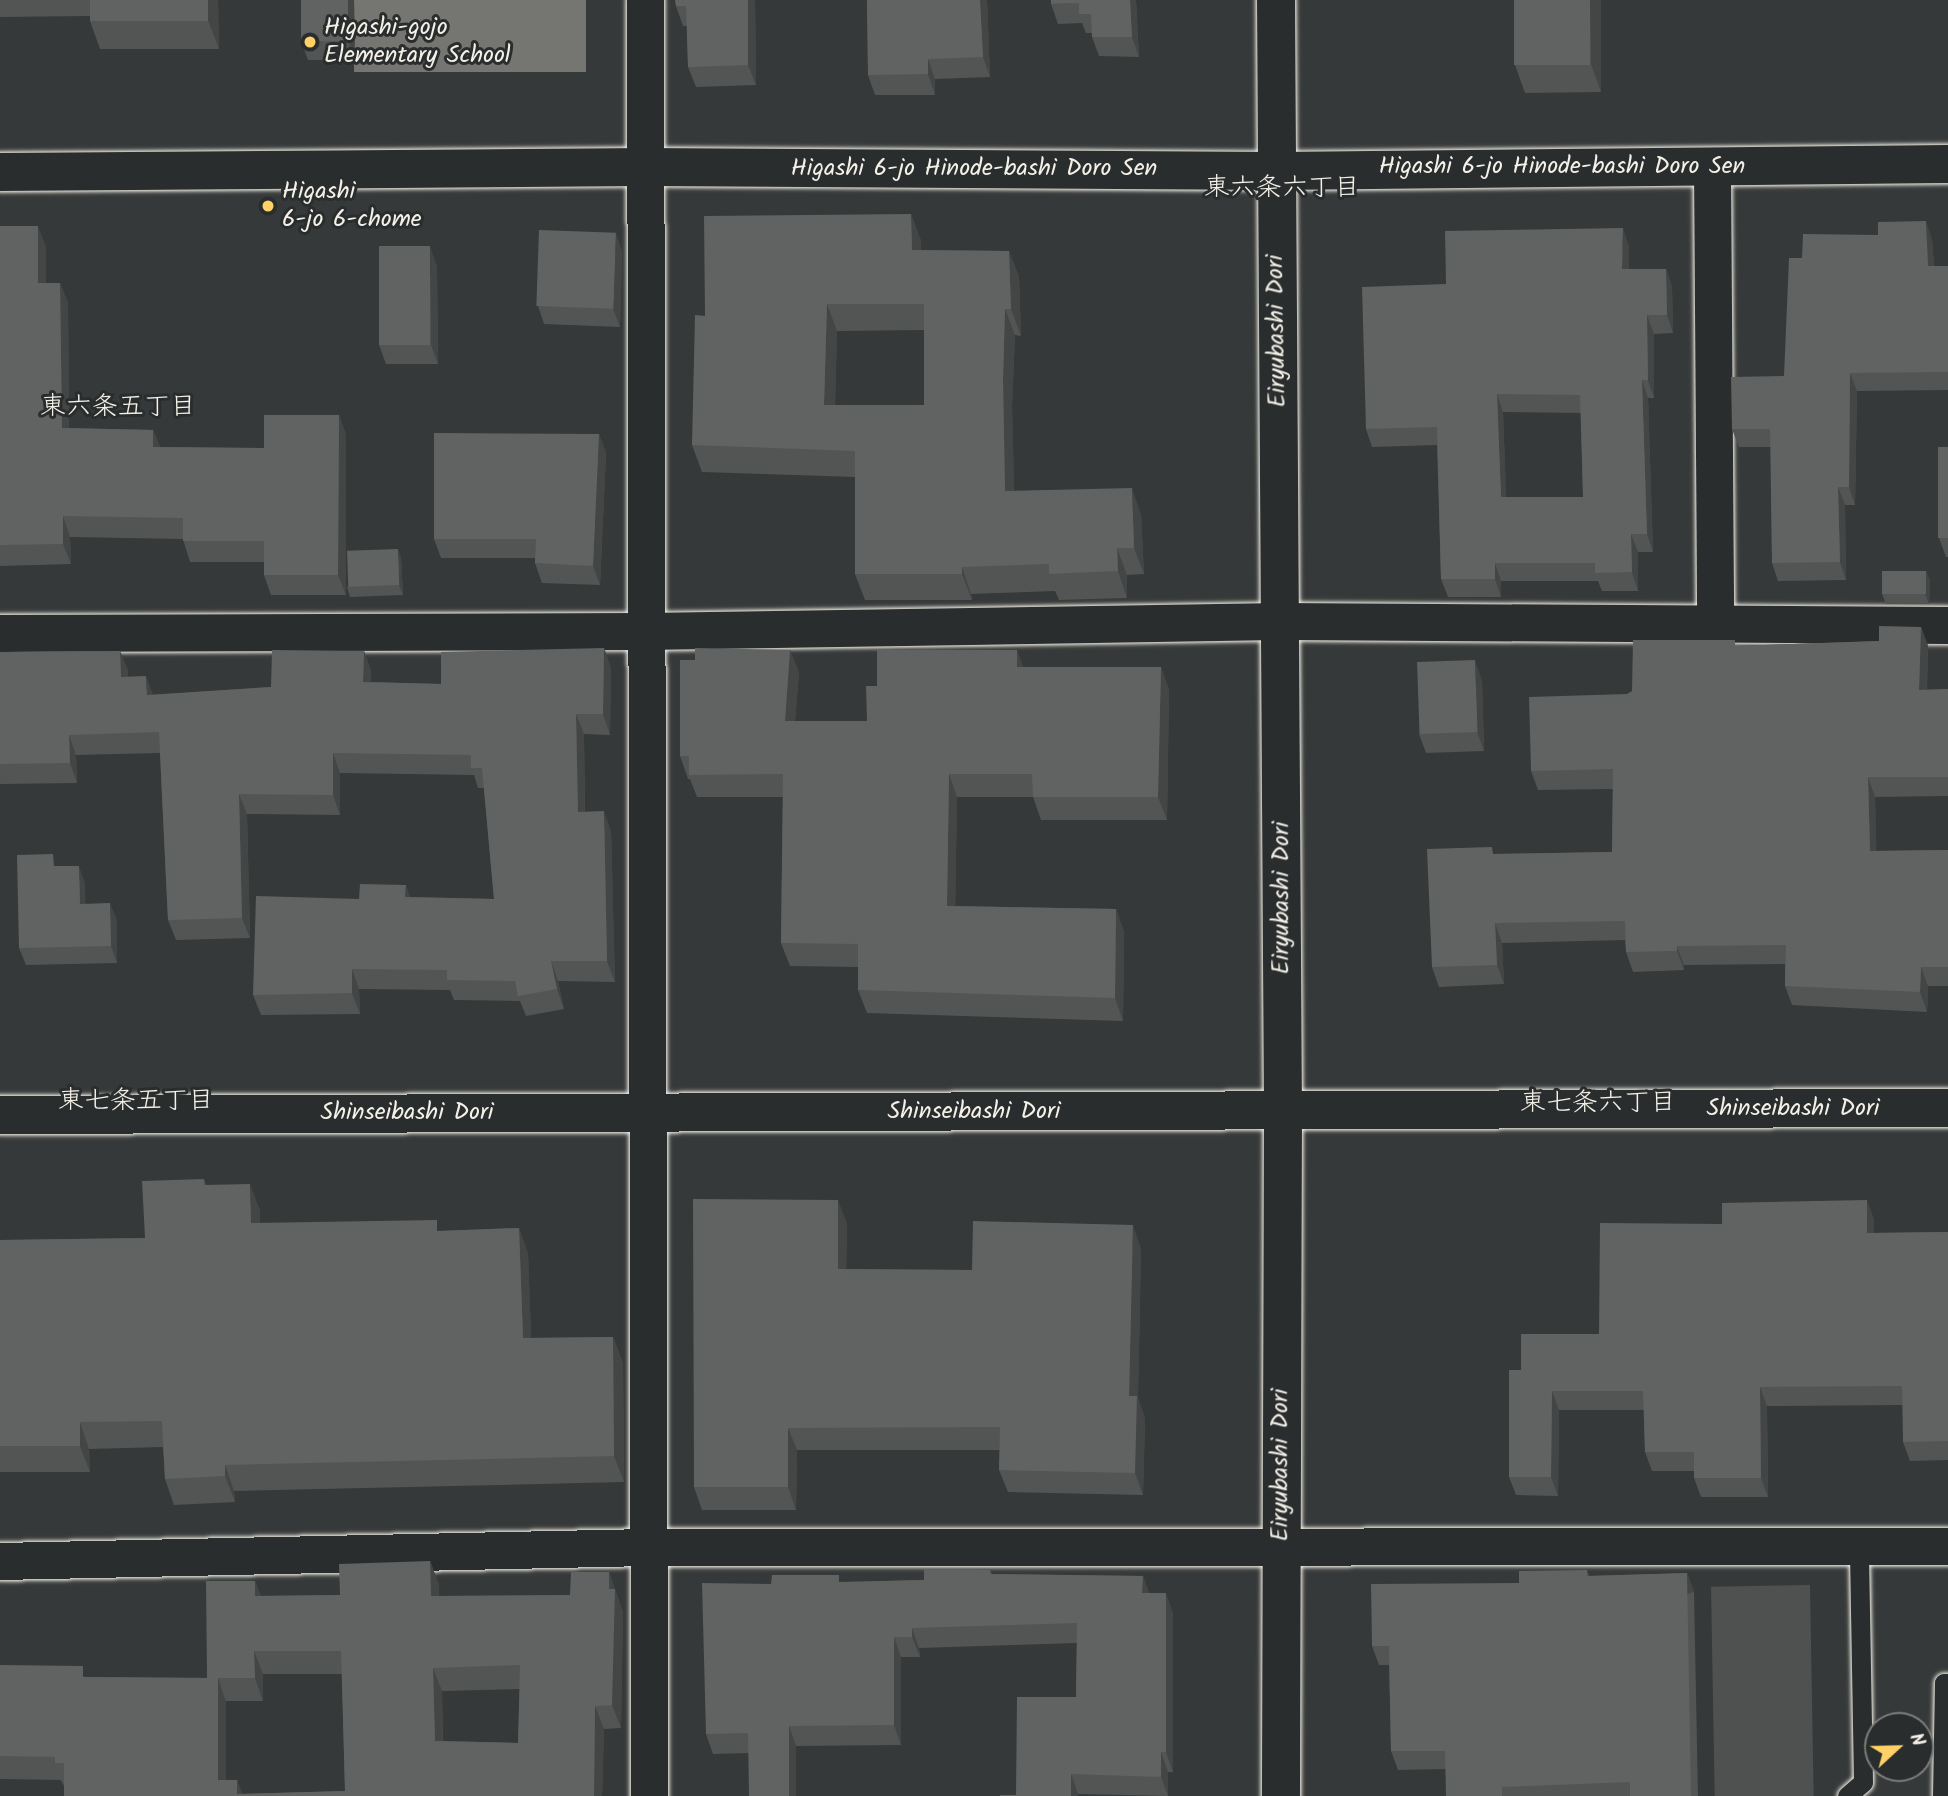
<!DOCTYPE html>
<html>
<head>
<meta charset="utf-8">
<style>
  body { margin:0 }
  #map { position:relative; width:1948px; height:1796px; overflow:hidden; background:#363939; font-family:Kalam,"Klee One",sans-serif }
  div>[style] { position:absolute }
  .green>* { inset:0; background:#4e514f; transform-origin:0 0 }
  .water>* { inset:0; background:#757572; transform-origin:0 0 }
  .roads { filter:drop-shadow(0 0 2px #f4f1e8) drop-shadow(0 0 2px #f4f1e8) }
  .service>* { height:19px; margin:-9.5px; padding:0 9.5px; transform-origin:9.5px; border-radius:9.5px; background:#2a2d2e }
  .minor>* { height:37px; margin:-18.5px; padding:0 18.5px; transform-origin:18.5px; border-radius:18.5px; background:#2a2d2e }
  .tertiary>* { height:38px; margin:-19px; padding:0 19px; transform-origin:19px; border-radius:19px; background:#2a2d2e }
  .secondary>* { height:38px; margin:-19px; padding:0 19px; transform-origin:19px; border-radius:19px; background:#2a2d2e }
  .wall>* { inset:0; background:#535554 }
  .shaded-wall>* { inset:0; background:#444545; transform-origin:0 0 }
  .building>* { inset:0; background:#616362; transform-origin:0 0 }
  .dots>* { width:19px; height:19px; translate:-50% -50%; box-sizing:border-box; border:4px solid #2a2d2e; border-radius:50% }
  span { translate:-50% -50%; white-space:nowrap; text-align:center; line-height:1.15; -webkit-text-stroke:6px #2a2d2e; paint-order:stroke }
  .poi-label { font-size:24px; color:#f4f1e8 }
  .left { translate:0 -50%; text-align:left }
  .street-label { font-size:24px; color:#f4f1e8 }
  .neighbourhood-label { font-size:26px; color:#f4f1e8 }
  .north { position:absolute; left:1864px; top:1712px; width:70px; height:70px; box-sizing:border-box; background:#2a2d2e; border:2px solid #7b7b78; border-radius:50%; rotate:68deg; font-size:19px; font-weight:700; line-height:28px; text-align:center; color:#f4f1e8 }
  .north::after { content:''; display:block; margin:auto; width:24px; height:32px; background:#ffd166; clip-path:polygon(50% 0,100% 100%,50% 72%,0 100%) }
</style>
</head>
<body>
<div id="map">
  <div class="green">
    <div style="left:1810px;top:1585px;width:211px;height:99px;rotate:89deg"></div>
  </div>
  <div class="water">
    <div style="left:354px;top:0;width:232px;height:72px"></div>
  </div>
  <div class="roads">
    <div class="service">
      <div style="left:1847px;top:1796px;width:21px;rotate:-41deg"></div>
      <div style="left:1863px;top:1782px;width:236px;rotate:-91deg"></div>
      <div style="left:1942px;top:1796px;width:113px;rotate:-89deg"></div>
      <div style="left:1944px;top:1683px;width:4px"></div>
    </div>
    <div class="minor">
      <div style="left:645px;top:0;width:1796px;rotate:89.87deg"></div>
      <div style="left:1712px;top:166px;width:460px;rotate:89.6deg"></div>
      <div style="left:0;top:633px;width:645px;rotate:-0.18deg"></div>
      <div style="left:645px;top:631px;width:635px;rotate:-0.9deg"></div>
      <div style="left:1280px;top:621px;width:668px;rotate:0.34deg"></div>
      <div style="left:0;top:1561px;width:649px;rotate:-1.24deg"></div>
      <div style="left:649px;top:1547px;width:1299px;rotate:-0.04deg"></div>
    </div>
    <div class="tertiary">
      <div style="left:0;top:172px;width:646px;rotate:-0.44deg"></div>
      <div style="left:646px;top:167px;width:631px;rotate:0.36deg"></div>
      <div style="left:1277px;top:171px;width:671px;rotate:-0.6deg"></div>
      <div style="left:0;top:1115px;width:1948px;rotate:-0.21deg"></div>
    </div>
    <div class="secondary">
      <div style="left:1276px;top:0;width:1111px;rotate:89.64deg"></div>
      <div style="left:1283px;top:1111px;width:685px;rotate:90.17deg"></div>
    </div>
  </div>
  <div class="wall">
    <div style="clip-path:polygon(0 0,218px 0,219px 49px,100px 49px,90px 21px,90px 16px,0 17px)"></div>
    <div style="clip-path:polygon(354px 0,355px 60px,308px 60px,301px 41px)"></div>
    <div style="clip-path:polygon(675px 0,755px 0,756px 85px,696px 87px,688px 67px,687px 26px,683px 26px,676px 6px)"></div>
    <div style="clip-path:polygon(867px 0,987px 0,990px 77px,935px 79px,935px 95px,875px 95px,868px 75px)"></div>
    <div style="clip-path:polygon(1136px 0,1139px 57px,1099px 56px,1092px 37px,1092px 33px,1086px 33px,1082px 23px,1058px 24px,1051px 4px)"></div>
    <div style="clip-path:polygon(1514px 0,1601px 0,1601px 92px,1525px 93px,1515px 65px)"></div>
    <div style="clip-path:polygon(evenodd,911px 214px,921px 241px,921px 250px,1009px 251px,1019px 277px,1021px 336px,1015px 335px,1012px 406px,1014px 491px,1141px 514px,1144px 574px,1127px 575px,1127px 598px,1059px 600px,1055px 591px,971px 594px,972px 600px,865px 600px,855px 574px,855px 477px,702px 472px,692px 445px,705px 316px,911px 214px,924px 330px,924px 405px,835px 405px,837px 331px,924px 330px)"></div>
    <div style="clip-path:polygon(0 226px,46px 247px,46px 283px,60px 283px,68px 303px,69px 428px,153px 430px,160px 447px,264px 448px,339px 415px,346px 435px,346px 595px,271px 595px,264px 575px,264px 562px,190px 562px,183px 539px,70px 537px,71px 564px,0 566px)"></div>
    <div style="clip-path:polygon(1932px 239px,1934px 266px,1948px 266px,1948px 390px,1857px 391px,1855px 505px,1845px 505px,1846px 580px,1778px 581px,1772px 563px,1771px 447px,1739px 447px,1732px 429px,1784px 376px,1802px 258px)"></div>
    <div style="clip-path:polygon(evenodd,1629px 246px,1629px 269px,1666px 269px,1672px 287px,1673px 333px,1654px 334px,1654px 398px,1648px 398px,1653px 552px,1638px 552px,1638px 591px,1602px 591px,1598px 581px,1501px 581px,1501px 597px,1448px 597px,1441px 579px,1437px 445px,1372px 447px,1366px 429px,1446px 284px,1629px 246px,1503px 412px,1581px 413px,1583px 497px,1506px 497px,1503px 412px)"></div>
    <div style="clip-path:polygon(622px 251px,620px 327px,544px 324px,538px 306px)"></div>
    <div style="clip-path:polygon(437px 266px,438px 364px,386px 364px,379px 345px)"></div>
    <div style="clip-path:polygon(599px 434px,606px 453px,600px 585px,542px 583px,535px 563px,535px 558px,441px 558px,434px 539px)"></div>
    <div style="clip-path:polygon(1948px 447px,1948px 557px,1946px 557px,1939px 538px)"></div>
    <div style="clip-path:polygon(401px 558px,403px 595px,350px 597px,347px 587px)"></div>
    <div style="clip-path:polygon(1926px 571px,1930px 581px,1929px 604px,1886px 604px,1882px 594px)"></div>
    <div style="clip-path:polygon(1921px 627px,1928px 646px,1927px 690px,1948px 689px,1948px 796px,1875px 797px,1876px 851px,1948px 850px,1948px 986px,1928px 986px,1927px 1012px,1792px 1005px,1785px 986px,1785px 964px,1684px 965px,1684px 970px,1633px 972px,1626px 952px,1625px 940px,1502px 943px,1504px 984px,1439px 987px,1432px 967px,1495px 854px,1612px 852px,1613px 789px,1538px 790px,1531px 771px,1627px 694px,1737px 646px,1879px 641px)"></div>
    <div style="clip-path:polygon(604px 648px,611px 668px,610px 735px,584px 734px,585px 812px,611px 831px,615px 982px,558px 981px,564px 1009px,526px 1016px,520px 1001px,454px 1000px,450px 990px,359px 989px,360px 1014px,261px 1015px,253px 995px,359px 899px,410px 897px,494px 899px,484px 788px,478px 788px,474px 775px,340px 773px,340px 815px,247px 814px,250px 938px,176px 940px,168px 920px,160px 753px,76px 755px,77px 783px,0 784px,0 652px,120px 651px,128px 671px,128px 677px,153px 695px,271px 687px,364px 651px,371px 671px,371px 682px,441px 684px)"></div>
    <div style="clip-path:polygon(790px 650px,799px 673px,795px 721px,867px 721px,877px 686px,1017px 650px,1023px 667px,1161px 667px,1169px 690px,1167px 820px,1041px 820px,1033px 797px,957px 797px,955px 906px,1116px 909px,1124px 932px,1123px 1021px,867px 1013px,858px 990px,858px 967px,790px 966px,781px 943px,783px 797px,697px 797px,690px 779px,688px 779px,680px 756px,695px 660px)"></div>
    <div style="clip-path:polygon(1482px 680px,1484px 751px,1426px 753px,1419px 734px)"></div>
    <div style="clip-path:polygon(58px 866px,85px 883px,85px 904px,117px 920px,117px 963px,26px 965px,19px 948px)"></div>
    <div style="clip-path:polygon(204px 1179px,206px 1185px,260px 1210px,260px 1223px,441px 1231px,519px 1228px,528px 1254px,531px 1338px,613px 1337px,623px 1363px,624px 1482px,234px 1491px,235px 1502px,174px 1505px,165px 1479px,163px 1447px,89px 1449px,90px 1472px,0 1472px,0 1240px,145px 1238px)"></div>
    <div style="clip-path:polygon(1874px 1219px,1874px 1233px,1948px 1232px,1948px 1460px,1910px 1461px,1903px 1442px,1903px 1405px,1767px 1406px,1768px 1497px,1701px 1497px,1694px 1478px,1694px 1471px,1652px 1471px,1645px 1452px,1644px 1410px,1559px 1410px,1558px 1496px,1516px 1495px,1509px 1477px,1521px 1370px,1599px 1334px,1722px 1224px)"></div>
    <div style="clip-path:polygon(847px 1223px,846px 1269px,972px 1270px,1141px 1248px,1138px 1398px,1145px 1419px,1143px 1495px,1008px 1492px,999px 1470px,1000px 1450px,797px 1450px,796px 1510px,702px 1510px,694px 1487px)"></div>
    <div style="clip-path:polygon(evenodd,430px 1561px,439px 1585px,439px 1596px,570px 1595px,609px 1572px,623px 1612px,621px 1728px,604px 1729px,602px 1796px,64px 1796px,64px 1786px,61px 1780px,0 1779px,0 1665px,87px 1677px,207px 1678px,255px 1581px,261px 1596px,340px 1595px,430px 1561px,263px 1674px,342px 1674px,345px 1791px,242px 1794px,237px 1780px,226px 1780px,226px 1701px,263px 1701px,263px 1674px,430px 1561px,520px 1689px,518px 1743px,443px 1741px,442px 1691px,520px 1689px)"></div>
    <div style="clip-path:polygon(990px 1570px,992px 1574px,1143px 1576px,1149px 1593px,1173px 1613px,1173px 1772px,1168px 1772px,1168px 1796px,1078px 1794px,1016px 1795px,1076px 1697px,1077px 1643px,919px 1648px,920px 1657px,901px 1657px,901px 1745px,796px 1746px,749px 1753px,713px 1754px,706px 1734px,771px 1584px,924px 1580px)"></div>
    <div style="clip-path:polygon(1587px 1570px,1589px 1576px,1687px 1573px,1694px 1592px,1698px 1796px,1446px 1796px,1446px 1769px,1398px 1770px,1391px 1751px,1389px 1665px,1379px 1665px,1372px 1646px,1519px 1583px)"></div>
  </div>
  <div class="shaded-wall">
    <div style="clip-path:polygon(208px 0,218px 0,219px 49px,208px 20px)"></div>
    <div style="clip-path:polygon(348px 0,354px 0,355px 60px,348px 41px)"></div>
    <div style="clip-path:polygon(748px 0,755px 0,756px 85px,748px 65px)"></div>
    <div style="clip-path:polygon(980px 0,987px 0,990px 77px,983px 57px)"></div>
    <div style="clip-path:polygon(1130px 0,1136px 0,1139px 57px,1132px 37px)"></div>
    <div style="clip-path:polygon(1590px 0,1601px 0,1601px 92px,1591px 64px)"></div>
    <div style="clip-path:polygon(928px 59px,935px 79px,935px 95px,928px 74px)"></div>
    <div style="clip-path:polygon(911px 214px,921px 241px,921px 276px,912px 250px)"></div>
    <div style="clip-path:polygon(1926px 221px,1932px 239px,1935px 284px,1928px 266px)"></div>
    <div style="clip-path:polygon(38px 226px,46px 247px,46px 303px,38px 283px)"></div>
    <div style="clip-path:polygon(1623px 228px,1629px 246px,1629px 287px,1622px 269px)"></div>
    <div style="clip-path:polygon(616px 233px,622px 251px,620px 327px,613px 309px)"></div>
    <div style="clip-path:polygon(430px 246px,437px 266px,438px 364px,431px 345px)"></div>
    <div style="clip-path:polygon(1009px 251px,1019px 277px,1021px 336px,1011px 309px)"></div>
    <div style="clip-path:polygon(1666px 269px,1672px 287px,1673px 333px,1667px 315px)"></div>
    <div style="clip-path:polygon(60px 283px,68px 303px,69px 448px,62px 428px)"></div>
    <div style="clip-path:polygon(827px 304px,837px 331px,834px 432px,824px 405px)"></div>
    <div style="clip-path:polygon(1005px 309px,1015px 335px,1012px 406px,1015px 518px,1005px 491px,1003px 380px)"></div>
    <div style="clip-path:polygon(1647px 315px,1654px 334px,1654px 398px,1648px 380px)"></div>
    <div style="clip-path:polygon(1850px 373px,1857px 391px,1855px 505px,1849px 487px)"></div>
    <div style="clip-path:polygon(1642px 380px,1648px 398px,1653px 552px,1647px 534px)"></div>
    <div style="clip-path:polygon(1497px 394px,1503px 412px,1507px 515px,1501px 497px)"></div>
    <div style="clip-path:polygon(339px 415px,346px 435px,346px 595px,338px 575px)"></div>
    <div style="clip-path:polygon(153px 430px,161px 450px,153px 447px)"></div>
    <div style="clip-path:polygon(599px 434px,606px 453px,600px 585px,593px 566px)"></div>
    <div style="clip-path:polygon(1838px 487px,1845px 505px,1846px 580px,1840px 562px)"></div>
    <div style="clip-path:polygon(1132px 488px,1141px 514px,1144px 574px,1134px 548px)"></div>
    <div style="clip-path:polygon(63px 516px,70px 537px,71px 564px,63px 544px)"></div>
    <div style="clip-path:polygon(1631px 534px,1638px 552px,1638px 591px,1632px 572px)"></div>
    <div style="clip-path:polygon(1117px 548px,1127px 575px,1127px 598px,1118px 571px)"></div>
    <div style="clip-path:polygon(398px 549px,401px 558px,403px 595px,399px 585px)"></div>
    <div style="clip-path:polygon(1495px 563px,1501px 581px,1501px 597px,1495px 579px)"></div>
    <div style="clip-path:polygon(962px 567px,971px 594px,972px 600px,962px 574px)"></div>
    <div style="clip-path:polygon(1926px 571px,1930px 581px,1929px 604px,1925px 594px)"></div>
    <div style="clip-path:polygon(1921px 627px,1928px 646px,1926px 709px,1919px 690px)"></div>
    <div style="clip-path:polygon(604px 648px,611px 668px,610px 735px,603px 714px)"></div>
    <div style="clip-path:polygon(790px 650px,799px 673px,793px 744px,785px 721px)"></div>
    <div style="clip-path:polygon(1017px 650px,1025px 673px,1017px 667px)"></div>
    <div style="clip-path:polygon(120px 651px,128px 671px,128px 697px,121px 677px)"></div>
    <div style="clip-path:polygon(364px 651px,371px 671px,370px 702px,363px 682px)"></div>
    <div style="clip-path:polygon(1475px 660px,1482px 680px,1484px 751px,1477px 732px)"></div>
    <div style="clip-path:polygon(1161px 667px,1169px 690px,1167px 820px,1158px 797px)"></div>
    <div style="clip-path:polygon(146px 676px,154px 697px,147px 695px)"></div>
    <div style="clip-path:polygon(576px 714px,584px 734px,585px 832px,578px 812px)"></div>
    <div style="clip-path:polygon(69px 735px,76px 755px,77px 783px,70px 763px)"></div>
    <div style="clip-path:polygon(333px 753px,340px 773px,340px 815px,333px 795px)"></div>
    <div style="clip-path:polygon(949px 774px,957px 797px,955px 929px,947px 906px)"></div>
    <div style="clip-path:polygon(1868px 777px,1875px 797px,1877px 870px,1870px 851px)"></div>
    <div style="clip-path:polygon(239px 794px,247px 814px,250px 938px,242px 918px)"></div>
    <div style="clip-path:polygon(604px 811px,611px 831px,615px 982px,607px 961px)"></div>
    <div style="clip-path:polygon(79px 866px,85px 883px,86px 921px,80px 904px)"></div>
    <div style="clip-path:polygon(406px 885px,413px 905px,405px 897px)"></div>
    <div style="clip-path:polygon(110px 903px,117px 920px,117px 963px,111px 946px)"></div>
    <div style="clip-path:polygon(1116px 909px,1124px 932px,1123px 1021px,1115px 998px)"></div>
    <div style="clip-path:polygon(1495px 923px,1502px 943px,1504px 984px,1497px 965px)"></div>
    <div style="clip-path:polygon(1677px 946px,1684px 965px,1684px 970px,1677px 951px)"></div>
    <div style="clip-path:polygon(551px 961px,558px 981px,564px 1009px,557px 989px)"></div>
    <div style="clip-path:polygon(1921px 967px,1928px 986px,1927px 1012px,1920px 992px)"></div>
    <div style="clip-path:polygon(352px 969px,359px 989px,360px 1014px,352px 993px)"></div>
    <div style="clip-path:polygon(250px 1184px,260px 1210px,260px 1249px,251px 1223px)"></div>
    <div style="clip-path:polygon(838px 1200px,847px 1223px,846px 1292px,838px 1269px)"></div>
    <div style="clip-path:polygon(1867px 1200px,1874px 1219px,1874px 1252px,1867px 1233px)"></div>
    <div style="clip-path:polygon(1133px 1225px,1141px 1248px,1138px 1398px,1145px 1419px,1143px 1495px,1135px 1473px,1129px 1396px)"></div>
    <div style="clip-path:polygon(519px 1228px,528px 1254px,532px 1364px,523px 1338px)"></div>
    <div style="clip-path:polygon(613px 1337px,623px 1363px,624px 1482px,614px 1456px)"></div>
    <div style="clip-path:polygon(1760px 1387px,1767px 1406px,1768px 1497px,1761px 1478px)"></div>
    <div style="clip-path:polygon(1552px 1391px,1559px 1410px,1558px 1496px,1551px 1477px)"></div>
    <div style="clip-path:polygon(80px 1422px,89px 1449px,90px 1472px,80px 1446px)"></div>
    <div style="clip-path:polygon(788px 1428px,797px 1450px,796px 1510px,788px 1487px)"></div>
    <div style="clip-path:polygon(225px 1465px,234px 1491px,235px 1502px,225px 1476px)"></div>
    <div style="clip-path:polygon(430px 1561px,439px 1585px,440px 1620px,431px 1596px)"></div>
    <div style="clip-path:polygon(609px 1572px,623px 1612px,621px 1728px,612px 1705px)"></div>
    <div style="left:1687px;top:1573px;width:20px;height:223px;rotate:70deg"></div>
    <div style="clip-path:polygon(1143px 1576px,1150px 1596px,1142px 1593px)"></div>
    <div style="clip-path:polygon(255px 1581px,264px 1604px,255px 1596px)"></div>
    <div style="clip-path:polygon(1166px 1593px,1173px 1613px,1173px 1772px,1166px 1752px)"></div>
    <div style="clip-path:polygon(912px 1628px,919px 1648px,920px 1657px,912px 1637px)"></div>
    <div style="clip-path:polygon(894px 1637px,901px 1657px,901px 1745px,894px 1725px)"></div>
    <div style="clip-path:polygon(254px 1651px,263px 1674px,263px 1701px,255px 1678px)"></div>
    <div style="clip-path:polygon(433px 1668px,442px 1691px,443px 1764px,435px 1741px)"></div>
    <div style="clip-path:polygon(218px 1678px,226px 1702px,226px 1796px,218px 1780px)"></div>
    <div style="clip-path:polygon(595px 1706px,604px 1729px,602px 1796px,594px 1796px)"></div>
    <div style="clip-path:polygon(789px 1726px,796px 1746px,796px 1796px,789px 1796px)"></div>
    <div style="clip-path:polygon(1161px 1752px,1168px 1772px,1168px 1796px,1161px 1777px)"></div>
    <div style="clip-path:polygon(1071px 1774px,1078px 1794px,1078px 1796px,1071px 1796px)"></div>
    <div style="clip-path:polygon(237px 1780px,243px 1796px,237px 1794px)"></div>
  </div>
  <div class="building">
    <div style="left:90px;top:0;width:118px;height:21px"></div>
    <div style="left:301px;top:0;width:47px;height:41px"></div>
    <div style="clip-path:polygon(675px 0,748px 0,748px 65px,688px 67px,686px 6px,676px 6px)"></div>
    <div style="clip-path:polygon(867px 0,980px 0,983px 57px,928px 59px,928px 74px,868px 75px)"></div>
    <div style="clip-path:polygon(1051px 0,1130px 0,1132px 37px,1092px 37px,1091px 14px,1079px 14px,1079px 3px,1051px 4px)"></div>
    <div style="left:1514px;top:0;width:76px;height:65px"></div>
    <div style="clip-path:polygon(evenodd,911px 214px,912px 250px,1009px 251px,1011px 309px,1005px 309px,1003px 380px,1005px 491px,1132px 488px,1134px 548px,1117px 548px,1118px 571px,1049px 574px,1049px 564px,962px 567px,962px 574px,855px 574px,855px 451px,692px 445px,695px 315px,705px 316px,704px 216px,911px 214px,827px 304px,924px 304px,924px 405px,824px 405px,827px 304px)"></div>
    <div style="clip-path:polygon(1926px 221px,1928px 266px,1948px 266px,1948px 372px,1850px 373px,1849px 487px,1838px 487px,1840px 562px,1772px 563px,1770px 429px,1732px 429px,1731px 377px,1784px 376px,1789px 258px,1802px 258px,1803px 234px,1878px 235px,1878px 222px)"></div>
    <div style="clip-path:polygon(0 226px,38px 226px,38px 283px,60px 283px,62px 428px,153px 430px,153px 447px,264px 448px,264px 415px,339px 415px,338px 575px,264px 575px,264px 541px,183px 541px,183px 518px,63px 516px,63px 544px,0 545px)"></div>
    <div style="clip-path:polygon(evenodd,1623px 228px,1622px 269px,1666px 269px,1667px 315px,1647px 315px,1648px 380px,1642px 380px,1647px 534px,1631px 534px,1632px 572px,1595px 573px,1595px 563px,1495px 563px,1495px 579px,1441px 579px,1437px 427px,1366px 429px,1362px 287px,1446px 284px,1445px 231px,1623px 228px,1497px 394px,1580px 395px,1583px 497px,1501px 497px,1497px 394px)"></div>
    <div style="left:539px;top:230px;width:77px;height:76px;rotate:2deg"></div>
    <div style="left:379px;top:246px;width:51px;height:99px"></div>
    <div style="clip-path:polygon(434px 433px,599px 434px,593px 566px,535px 563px,536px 539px,434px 539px)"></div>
    <div style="left:1938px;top:447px;width:10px;height:91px"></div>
    <div style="left:398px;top:549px;width:36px;height:51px;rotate:88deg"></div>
    <div style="left:1882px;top:571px;width:44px;height:23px"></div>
    <div style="clip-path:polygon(1879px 626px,1921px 627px,1919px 690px,1948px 689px,1948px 777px,1868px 777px,1870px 851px,1948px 850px,1948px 967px,1921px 967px,1920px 992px,1785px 986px,1786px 945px,1677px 946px,1677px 951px,1626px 952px,1625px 921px,1495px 923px,1497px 965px,1432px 967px,1427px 849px,1492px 847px,1493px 854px,1612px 852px,1613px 769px,1531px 771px,1529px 697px,1627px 694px,1632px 691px,1633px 640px,1735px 640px,1735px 646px,1879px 641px)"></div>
    <div style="clip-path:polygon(604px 648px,603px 714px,576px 714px,578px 812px,604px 811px,607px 961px,551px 961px,557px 989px,518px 996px,515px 981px,447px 980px,447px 970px,352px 969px,352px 993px,253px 995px,256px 896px,359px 899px,360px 884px,406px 885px,405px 897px,494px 899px,482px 768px,471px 768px,471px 755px,333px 753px,333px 795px,239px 794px,242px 918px,168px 920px,159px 732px,69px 735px,70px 763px,0 764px,0 652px,120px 651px,121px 677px,146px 676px,147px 695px,271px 687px,272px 650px,364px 651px,363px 682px,441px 684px,441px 652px)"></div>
    <div style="clip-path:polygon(695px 648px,790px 650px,785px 721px,867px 721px,866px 686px,877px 686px,877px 650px,1017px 650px,1017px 667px,1161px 667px,1158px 797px,1033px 797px,1032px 774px,949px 774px,947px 906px,1116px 909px,1115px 998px,858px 990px,858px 944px,781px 943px,783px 774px,689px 775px,689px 756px,680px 756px,680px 660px,695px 660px)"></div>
    <div style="left:1475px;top:660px;width:72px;height:58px;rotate:88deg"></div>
    <div style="clip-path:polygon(53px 854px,54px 866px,79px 866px,80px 904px,110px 903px,111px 946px,19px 948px,17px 855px)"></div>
    <div style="clip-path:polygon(204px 1179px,204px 1185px,250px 1184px,251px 1223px,437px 1220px,437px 1231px,519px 1228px,523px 1338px,613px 1337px,614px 1456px,225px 1465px,225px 1476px,165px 1479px,162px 1421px,80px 1422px,80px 1446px,0 1446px,0 1240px,145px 1238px,142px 1181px)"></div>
    <div style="clip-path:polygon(693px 1199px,838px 1200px,838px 1269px,972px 1270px,973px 1221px,1133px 1225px,1129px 1396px,1137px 1396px,1135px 1473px,999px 1470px,1000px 1427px,788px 1428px,788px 1487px,694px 1487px)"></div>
    <div style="clip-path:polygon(1867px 1200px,1867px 1233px,1948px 1232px,1948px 1441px,1903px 1442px,1902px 1386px,1760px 1387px,1761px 1478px,1694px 1478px,1694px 1452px,1645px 1452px,1643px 1391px,1552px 1391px,1551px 1477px,1509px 1477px,1509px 1370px,1521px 1370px,1521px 1334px,1599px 1334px,1600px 1223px,1722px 1224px,1722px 1203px)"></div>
    <div style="clip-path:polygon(evenodd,430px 1561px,431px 1596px,570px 1595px,571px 1572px,609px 1572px,609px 1589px,615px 1589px,612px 1705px,595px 1706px,594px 1796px,64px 1796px,64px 1763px,55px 1763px,55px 1757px,0 1756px,0 1665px,83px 1666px,83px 1677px,218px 1678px,218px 1780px,237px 1780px,237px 1794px,345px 1791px,341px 1651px,254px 1651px,255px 1678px,207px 1678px,206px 1581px,255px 1581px,255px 1596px,340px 1595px,339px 1564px,430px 1561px,520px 1665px,518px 1743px,435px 1741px,433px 1668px,520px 1665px)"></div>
    <div style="clip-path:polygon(924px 1569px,990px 1570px,990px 1574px,1143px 1576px,1142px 1593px,1166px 1593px,1166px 1752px,1161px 1752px,1161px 1777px,1071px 1774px,1071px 1796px,1000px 1796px,1000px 1795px,1016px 1795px,1017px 1697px,1076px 1697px,1077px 1623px,912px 1628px,912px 1637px,894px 1637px,894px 1725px,789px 1726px,789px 1796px,749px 1796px,748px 1733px,706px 1734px,702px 1583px,771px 1584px,772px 1575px,839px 1575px,839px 1582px,924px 1580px)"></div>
    <div style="clip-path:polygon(1587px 1570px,1587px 1576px,1687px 1573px,1691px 1796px,1630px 1796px,1630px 1782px,1502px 1787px,1502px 1796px,1446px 1796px,1445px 1751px,1391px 1751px,1389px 1646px,1372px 1646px,1371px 1584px,1519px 1583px,1519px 1571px)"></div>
  </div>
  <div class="dots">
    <div style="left:310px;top:42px;background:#ffd166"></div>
    <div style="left:268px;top:206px;background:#ffd166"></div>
  </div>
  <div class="poi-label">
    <span class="left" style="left:324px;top:42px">Higashi-gojo<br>Elementary School</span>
    <span class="left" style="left:282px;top:206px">Higashi<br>6-jo 6-chome</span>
  </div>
  <div class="street-label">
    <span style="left:1562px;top:167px">Higashi 6-jo Hinode-bashi Doro Sen</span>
    <span style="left:974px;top:169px">Higashi 6-jo Hinode-bashi Doro Sen</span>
    <span style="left:1277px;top:331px;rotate:-91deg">Eiryubashi Dori</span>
    <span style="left:1282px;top:898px;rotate:-90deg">Eiryubashi Dori</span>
    <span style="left:1793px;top:1109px">Shinseibashi Dori</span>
    <span style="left:974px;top:1112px">Shinseibashi Dori</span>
    <span style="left:407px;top:1113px">Shinseibashi Dori</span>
    <span style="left:1281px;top:1465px;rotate:-90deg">Eiryubashi Dori</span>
  </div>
  <div class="neighbourhood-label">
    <span style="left:1282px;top:189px">東六条六丁目</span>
    <span style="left:118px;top:408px">東六条五丁目</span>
    <span style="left:136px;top:1102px">東七条五丁目</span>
    <span style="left:1598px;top:1104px">東七条六丁目</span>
  </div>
  <div class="north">N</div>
</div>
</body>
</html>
